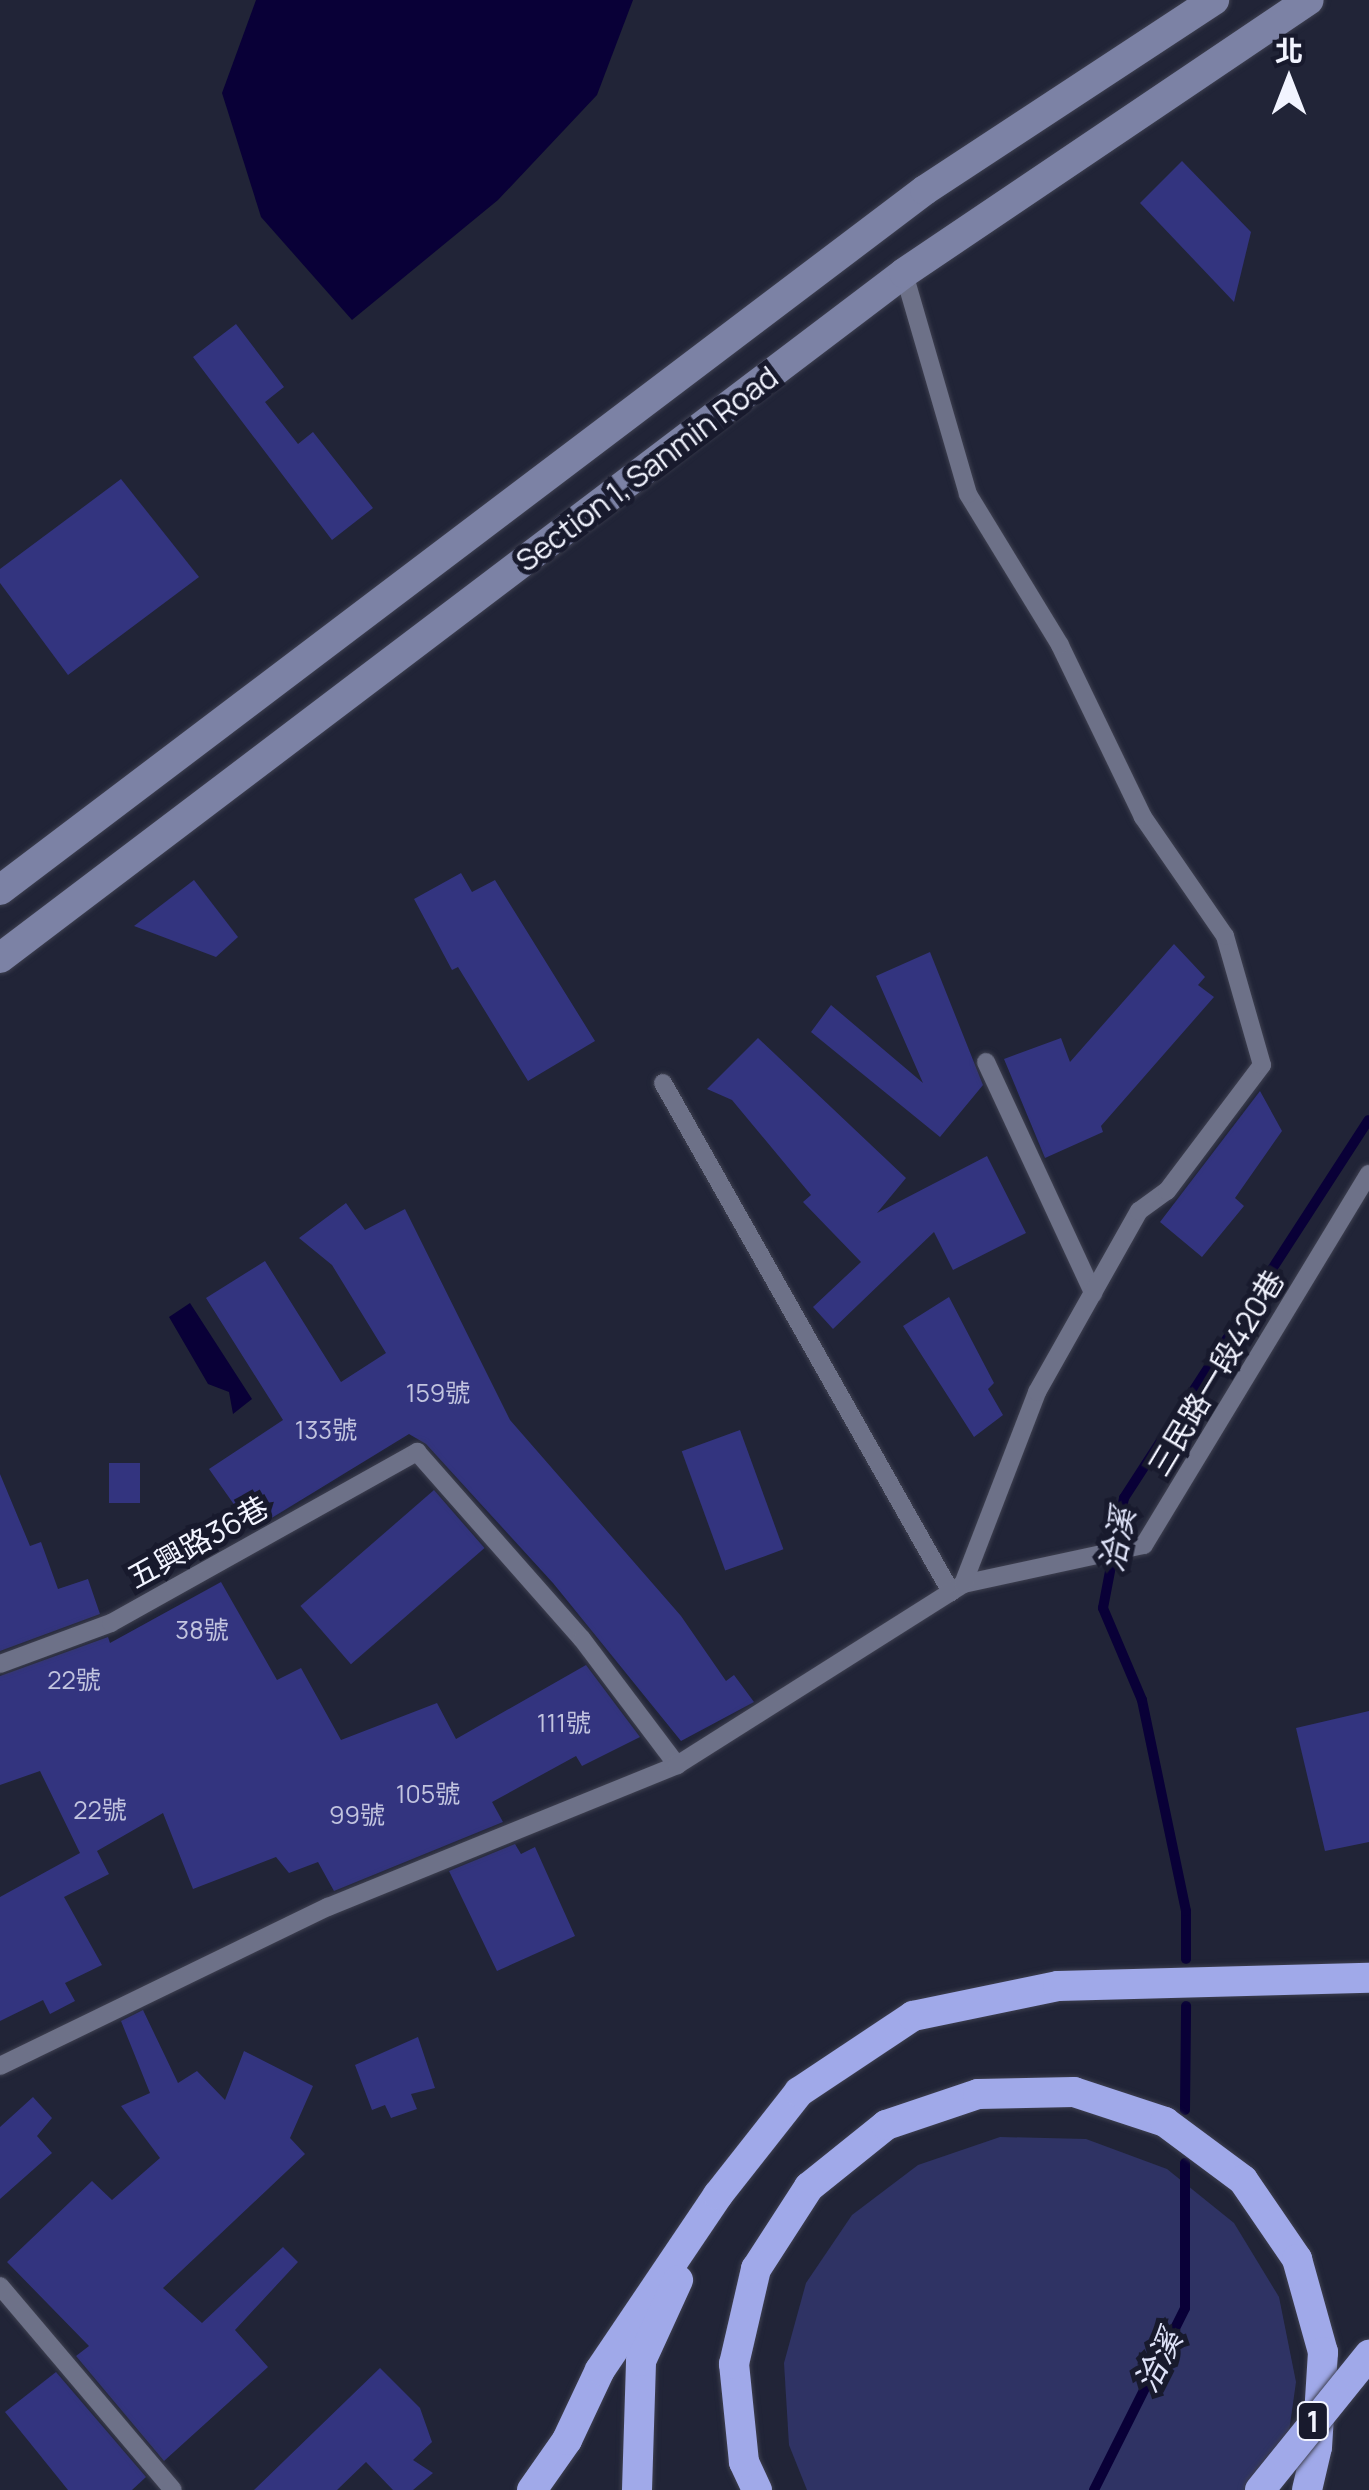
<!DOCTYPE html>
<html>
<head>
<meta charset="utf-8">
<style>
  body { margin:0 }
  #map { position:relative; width:1369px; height:2490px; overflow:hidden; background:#212437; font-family:Manrope,"Noto Sans TC",sans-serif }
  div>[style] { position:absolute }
  .green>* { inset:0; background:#2f3364 }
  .water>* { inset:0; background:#090037 }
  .stream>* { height:10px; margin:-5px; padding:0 5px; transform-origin:5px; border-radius:5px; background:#090037 }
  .building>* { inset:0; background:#33347f; transform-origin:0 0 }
  .roads { filter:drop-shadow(0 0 2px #3e4050) drop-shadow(0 0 2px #3e4050) }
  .lane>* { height:18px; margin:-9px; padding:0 9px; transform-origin:9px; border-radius:9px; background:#6d7188 }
  .secondary>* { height:30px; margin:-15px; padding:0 15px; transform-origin:15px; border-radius:15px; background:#7c82a5 }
  .highway>* { height:30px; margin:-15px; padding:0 15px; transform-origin:15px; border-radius:15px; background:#a0a9e9 }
  .bridges { filter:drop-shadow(0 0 2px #3e4050) drop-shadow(0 0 2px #3e4050) }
  .highway-bridge>* { height:30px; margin:-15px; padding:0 15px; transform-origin:15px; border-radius:15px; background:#a0a9e9 }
  span { translate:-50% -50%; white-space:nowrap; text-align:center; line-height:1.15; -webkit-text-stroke:10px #181a2d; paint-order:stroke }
  .number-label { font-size:25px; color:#c2c4df }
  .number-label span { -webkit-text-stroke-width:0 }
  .shield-label span { padding:2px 8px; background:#181a2d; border:2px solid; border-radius:8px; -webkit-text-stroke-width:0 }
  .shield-label { font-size:28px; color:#f2f4ff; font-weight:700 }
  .street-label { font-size:30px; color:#f2f4ff }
  .water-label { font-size:32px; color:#dee2f8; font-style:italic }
  .north { position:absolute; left:1239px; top:30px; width:100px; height:100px; -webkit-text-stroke:8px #181a2d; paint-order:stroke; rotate:0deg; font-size:28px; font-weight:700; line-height:40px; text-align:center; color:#f2f4ff }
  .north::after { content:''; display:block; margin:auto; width:35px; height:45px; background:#f2f4ff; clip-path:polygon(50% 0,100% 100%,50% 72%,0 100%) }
</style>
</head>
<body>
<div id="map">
  <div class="green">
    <div style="clip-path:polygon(1000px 2137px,1086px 2139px,1167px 2169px,1234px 2223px,1279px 2297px,1296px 2382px,1284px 2467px,1267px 2490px,807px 2490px,789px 2445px,784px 2363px,806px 2283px,852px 2215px,918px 2165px)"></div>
  </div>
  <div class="water">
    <div style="clip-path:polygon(256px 0,633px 0,597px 95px,498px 200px,352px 320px,261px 217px,222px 93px)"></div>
    <div style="clip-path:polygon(190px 1303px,252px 1399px,233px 1414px,229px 1392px,208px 1384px,169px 1317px)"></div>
  </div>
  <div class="stream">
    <div style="left:1186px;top:1959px;width:48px;rotate:-90deg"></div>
    <div style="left:1186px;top:1911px;width:216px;rotate:-101.8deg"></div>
    <div style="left:1142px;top:1700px;width:100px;rotate:-113deg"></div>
    <div style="left:1103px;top:1608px;width:112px;rotate:-79.2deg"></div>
    <div style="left:1124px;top:1498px;width:450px;rotate:-57.1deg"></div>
    <div style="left:1185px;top:2110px;width:104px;rotate:-89.4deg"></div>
    <div style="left:1094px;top:2490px;width:203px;rotate:-63.4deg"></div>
    <div style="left:1185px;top:2308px;width:145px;rotate:-90deg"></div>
  </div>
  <div class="building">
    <div style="clip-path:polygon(1182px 161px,1251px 232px,1234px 302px,1140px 203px)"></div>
    <div style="clip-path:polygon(236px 324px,284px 387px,265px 402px,298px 444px,313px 432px,373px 508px,332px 540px,193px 357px)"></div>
    <div style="clip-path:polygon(121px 479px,199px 577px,68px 675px,0 583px,0 569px)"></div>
    <div style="clip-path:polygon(461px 873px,472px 892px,495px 880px,595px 1041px,528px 1081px,458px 967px,452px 970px,414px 899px)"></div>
    <div style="clip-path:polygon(194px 880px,238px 937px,216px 957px,134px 926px)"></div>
    <div style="clip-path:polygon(1174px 944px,1205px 977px,1198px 985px,1214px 997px,1101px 1126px,1103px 1132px,1045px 1158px,1004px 1059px,1061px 1038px,1070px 1062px)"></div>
    <div style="clip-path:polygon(930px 952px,983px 1085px,940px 1137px,811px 1032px,831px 1005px,923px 1083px,876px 976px)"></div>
    <div style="clip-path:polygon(758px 1038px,906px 1178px,877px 1213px,987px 1156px,1026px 1233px,953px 1270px,934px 1232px,833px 1329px,813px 1307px,861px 1262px,803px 1202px,811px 1195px,732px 1100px,707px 1089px)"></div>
    <div style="clip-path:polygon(1260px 1091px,1282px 1131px,1235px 1198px,1244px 1206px,1202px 1257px,1160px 1222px)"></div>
    <div style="clip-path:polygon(346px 1203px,365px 1230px,405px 1209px,510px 1420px,681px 1616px,726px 1681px,734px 1675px,754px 1702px,681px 1741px,553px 1583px,426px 1444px,409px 1434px,252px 1530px,209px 1469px,283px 1420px,206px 1298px,265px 1261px,341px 1382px,386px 1353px,332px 1265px,299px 1238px)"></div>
    <div style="clip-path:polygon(949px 1297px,994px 1383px,988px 1389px,1003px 1415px,974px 1437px,903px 1326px)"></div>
    <div style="left:740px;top:1430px;width:127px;height:62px;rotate:70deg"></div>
    <div style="left:109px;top:1463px;width:31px;height:40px"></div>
    <div style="clip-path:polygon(0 1474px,30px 1546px,41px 1542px,58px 1589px,88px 1579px,100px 1614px,0 1651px)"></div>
    <div style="left:434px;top:1490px;width:77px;height:177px;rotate:49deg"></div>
    <div style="clip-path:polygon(221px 1582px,277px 1680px,301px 1668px,341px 1740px,437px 1703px,456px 1739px,586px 1665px,640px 1737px,582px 1766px,576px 1756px,492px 1802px,503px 1822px,334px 1891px,318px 1862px,289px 1873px,276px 1857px,193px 1889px,163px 1813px,97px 1851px,109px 1874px,64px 1897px,102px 1965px,65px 1983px,75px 2001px,50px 2014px,43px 2000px,0 2021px,0 1897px,80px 1853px,40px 1771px,0 1785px,0 1676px,108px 1637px,110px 1643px)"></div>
    <div style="clip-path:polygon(1369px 1711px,1369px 1842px,1325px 1851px,1296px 1728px)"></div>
    <div style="clip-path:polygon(515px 1844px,521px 1854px,535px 1847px,575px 1936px,497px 1971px,449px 1871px)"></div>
    <div style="clip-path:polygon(143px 2010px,178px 2083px,197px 2071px,225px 2100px,244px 2051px,313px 2086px,290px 2138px,305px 2154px,163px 2288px,202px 2323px,283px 2247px,298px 2262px,235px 2330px,268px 2367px,164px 2461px,76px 2356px,89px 2346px,7px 2262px,92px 2181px,112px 2200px,160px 2158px,121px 2106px,150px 2093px,121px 2021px)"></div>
    <div style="clip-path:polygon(418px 2037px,435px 2088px,411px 2094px,417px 2109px,391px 2118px,385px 2105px,372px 2110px,355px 2065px)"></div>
    <div style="clip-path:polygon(33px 2097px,52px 2118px,37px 2136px,52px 2153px,0 2199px,0 2127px)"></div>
    <div style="clip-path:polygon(380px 2368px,420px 2408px,432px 2442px,413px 2460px,433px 2473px,413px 2490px,393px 2490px,366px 2462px,337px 2490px,254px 2490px)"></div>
    <div style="clip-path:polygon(56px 2372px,146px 2477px,132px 2490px,68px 2490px,5px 2412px)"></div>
  </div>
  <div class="roads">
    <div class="lane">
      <div style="left:986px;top:1062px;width:255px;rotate:65.1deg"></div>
      <div style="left:663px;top:1083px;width:585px;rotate:60.5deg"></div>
      <div style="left:963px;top:1584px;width:185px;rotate:-12.2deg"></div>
      <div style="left:1144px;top:1545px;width:434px;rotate:-58.8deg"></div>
      <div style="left:0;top:1664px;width:118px;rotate:-20.3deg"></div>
      <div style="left:111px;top:1623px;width:351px;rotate:-29.2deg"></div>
      <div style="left:417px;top:1452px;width:249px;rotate:48.6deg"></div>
      <div style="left:582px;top:1639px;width:158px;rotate:53deg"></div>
      <div style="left:0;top:2066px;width:365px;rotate:-25.9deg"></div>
      <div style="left:328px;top:1907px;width:377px;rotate:-22.1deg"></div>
      <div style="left:677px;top:1765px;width:338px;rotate:-32.3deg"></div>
      <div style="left:963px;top:1584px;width:206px;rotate:-68.9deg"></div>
      <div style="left:1037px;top:1392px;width:208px;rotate:-60.6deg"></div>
      <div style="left:1139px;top:1211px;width:34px;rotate:-36deg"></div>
      <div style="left:1167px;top:1191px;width:158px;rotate:-53deg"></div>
      <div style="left:1262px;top:1065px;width:134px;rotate:-106deg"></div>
      <div style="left:1225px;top:936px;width:145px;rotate:-124.6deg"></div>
      <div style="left:1143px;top:817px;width:191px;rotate:-115.8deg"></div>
      <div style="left:1060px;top:645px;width:177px;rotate:-121.4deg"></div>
      <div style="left:968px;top:494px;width:230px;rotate:-106.2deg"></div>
      <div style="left:0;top:2286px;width:267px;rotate:49.7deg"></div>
    </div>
    <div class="secondary">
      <div style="left:0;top:890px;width:1160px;rotate:-37.12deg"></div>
      <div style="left:925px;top:190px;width:346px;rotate:-33.3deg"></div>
      <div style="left:0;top:958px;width:1134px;rotate:-37.15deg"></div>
      <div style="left:904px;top:273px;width:488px;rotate:-34deg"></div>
    </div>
    <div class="highway">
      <div style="left:532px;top:2490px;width:61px;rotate:-55deg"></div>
      <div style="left:567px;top:2440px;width:77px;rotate:-64.8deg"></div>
      <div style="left:600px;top:2370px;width:211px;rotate:-56deg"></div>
      <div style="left:718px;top:2195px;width:131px;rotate:-51.8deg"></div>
      <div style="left:799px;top:2092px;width:137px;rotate:-33.7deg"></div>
      <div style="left:913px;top:2016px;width:148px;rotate:-11.7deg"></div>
      <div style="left:1058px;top:1986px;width:311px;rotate:-1.5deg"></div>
      <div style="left:637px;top:2490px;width:129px;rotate:-88.2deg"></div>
      <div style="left:641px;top:2361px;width:89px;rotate:-65.4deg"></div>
      <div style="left:757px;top:2490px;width:31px;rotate:-115deg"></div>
      <div style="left:744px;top:2462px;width:99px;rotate:-95.8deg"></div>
      <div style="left:734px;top:2364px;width:98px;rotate:-77deg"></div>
      <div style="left:756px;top:2269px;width:98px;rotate:-57.1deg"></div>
      <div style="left:809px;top:2187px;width:99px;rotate:-38.8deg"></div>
      <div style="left:886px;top:2125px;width:97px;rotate:-18.6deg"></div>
      <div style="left:978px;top:2094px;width:96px;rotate:-1.2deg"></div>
      <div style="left:1074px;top:2092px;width:96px;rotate:18.2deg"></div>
      <div style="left:1165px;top:2122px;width:97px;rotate:36.6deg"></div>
      <div style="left:1243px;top:2180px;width:96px;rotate:55.6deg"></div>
      <div style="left:1297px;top:2259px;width:97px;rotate:74.4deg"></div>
      <div style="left:1323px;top:2352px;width:95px;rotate:93.6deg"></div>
      <div style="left:1317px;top:2447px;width:44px;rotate:103.1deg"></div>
    </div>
  </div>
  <div class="bridges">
    <div class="highway-bridge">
      <div style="left:1260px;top:2490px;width:174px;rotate:-51.1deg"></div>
    </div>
  </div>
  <div class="number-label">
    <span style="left:438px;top:1393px">159號</span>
    <span style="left:326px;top:1430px">133號</span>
    <span style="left:202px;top:1630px">38號</span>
    <span style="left:74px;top:1680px">22號</span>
    <span style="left:564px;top:1723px">111號</span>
    <span style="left:428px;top:1794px">105號</span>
    <span style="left:100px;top:1810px">22號</span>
    <span style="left:357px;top:1815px">99號</span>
  </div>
  <div class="shield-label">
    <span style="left:1313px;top:2421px">1</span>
  </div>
  <div class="street-label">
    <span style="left:647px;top:469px;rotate:-37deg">Section 1, Sanmin Road</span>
    <span style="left:1216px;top:1373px;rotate:-59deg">三民路一段420巷</span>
    <span style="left:198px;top:1542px;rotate:-29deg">五興路36巷</span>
  </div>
  <div class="water-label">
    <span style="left:1117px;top:1540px;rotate:-78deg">洽溪</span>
    <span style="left:1158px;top:2361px;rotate:-63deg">洽溪</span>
  </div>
  <div class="north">北</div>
</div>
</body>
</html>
